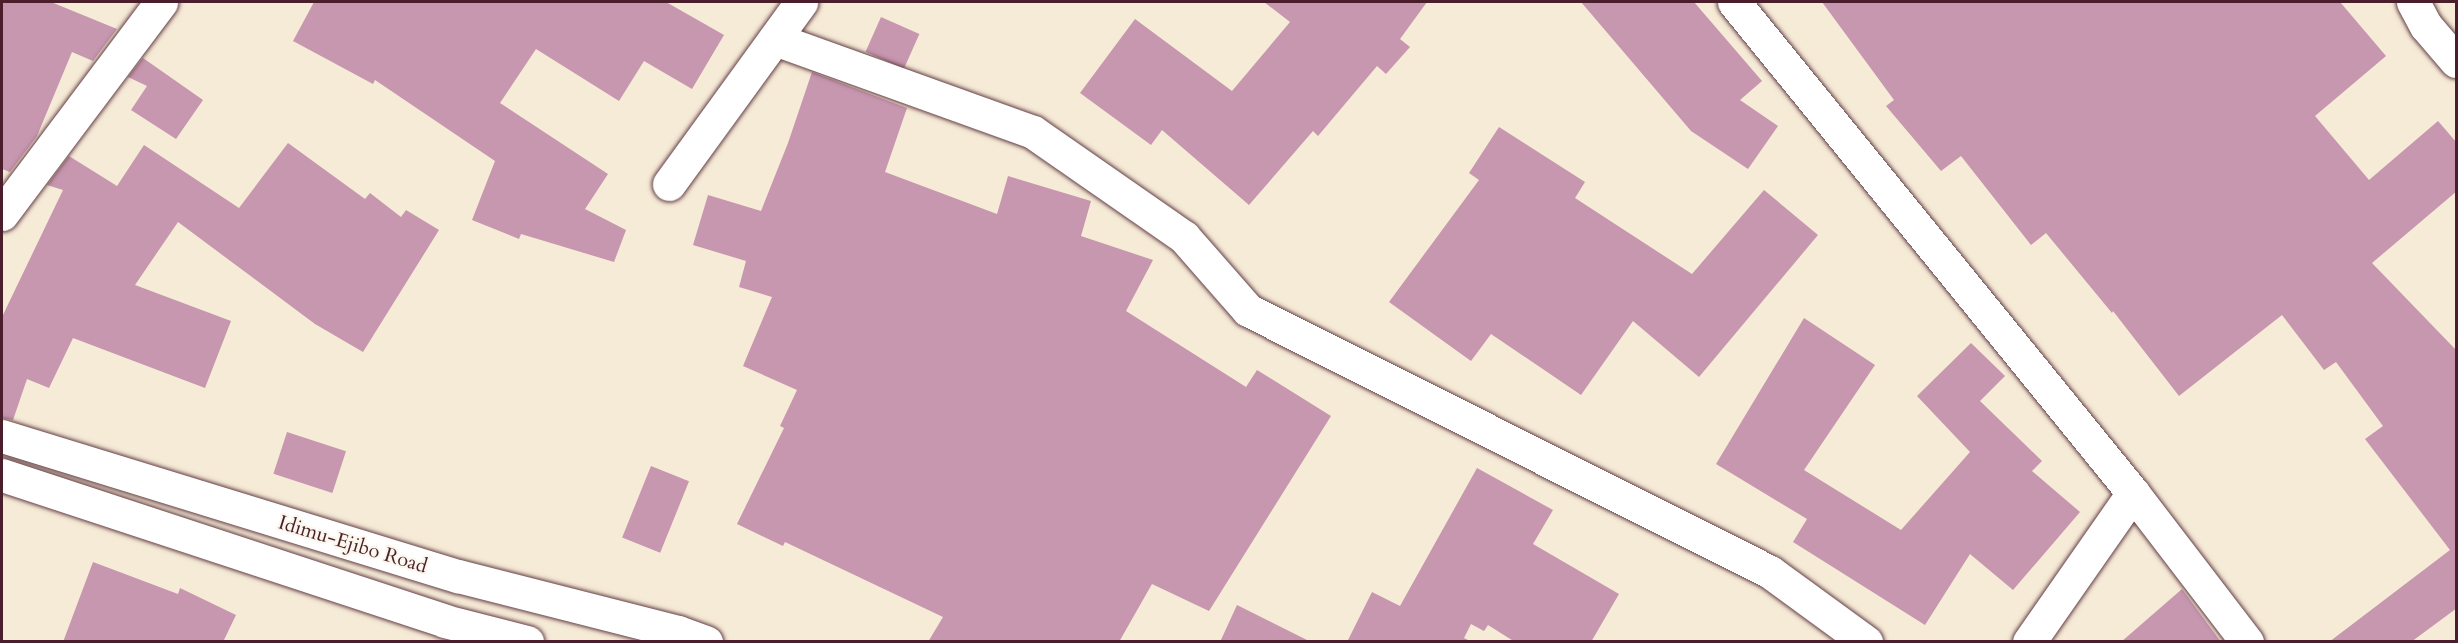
<!DOCTYPE html>
<html>
<head>
<meta charset="utf-8">
<style>
  body { margin:0 }
  #map { position:relative; width:2458px; height:643px; overflow:hidden; background:#f6ebd7; font-family:Cardo,serif }
  div>[style] { position:absolute }
  .building>* { inset:0; background:#c796af; transform-origin:0 0 }
  .roads { filter:drop-shadow(0 0 2px #643e45) drop-shadow(0 0 2px #643e45) }
  .minor>* { height:33px; margin:-16.5px; padding:0 16.5px; transform-origin:16.5px; border-radius:16.5px; background:#fff }
  .secondary>* { height:33px; margin:-16.5px; padding:0 16.5px; transform-origin:16.5px; border-radius:16.5px; background:#fff }
  span { translate:-50% -50%; white-space:nowrap; text-align:center; line-height:1.15; -webkit-text-stroke:4.5px #fbf7ec; paint-order:stroke }
  .street-label { font-size:20px; color:#4a1f2b }
  .frame { position:absolute; inset:0; border:3px solid #4a1f2b; pointer-events:none }
</style>
</head>
<body>
<div id="map">
  <div class="building">
    <div style="clip-path:polygon(2px 2px,51px 2px,117px 29px,93px 61px,72px 52px,37px 136px,10px 172px,2px 169px)"></div>
    <div style="clip-path:polygon(314px 2px,666px 2px,724px 35px,692px 89px,644px 61px,619px 101px,536px 49px,500px 103px,608px 174px,585px 209px,626px 230px,614px 262px,521px 234px,519px 239px,472px 220px,495px 161px,375px 80px,373px 84px,293px 41px)"></div>
    <div style="clip-path:polygon(1264px 2px,1427px 2px,1400px 39px,1410px 47px,1386px 74px,1377px 66px,1318px 136px,1313px 131px,1249px 205px,1162px 130px,1151px 145px,1080px 93px,1135px 19px,1232px 91px,1290px 22px)"></div>
    <div style="clip-path:polygon(1581px 2px,1694px 2px,1762px 81px,1740px 100px,1778px 126px,1748px 169px,1691px 131px)"></div>
    <div style="clip-path:polygon(1822px 2px,2340px 2px,2386px 56px,2315px 116px,2369px 180px,2438px 121px,2457px 143px,2457px 191px,2372px 263px,2457px 351px,2457px 608px,2411px 642px,2329px 642px,2450px 550px,2365px 439px,2383px 426px,2336px 362px,2324px 370px,2282px 315px,2179px 396px,2113px 311px,2112px 313px,2046px 233px,2031px 245px,1961px 156px,1941px 171px,1886px 106px,1894px 100px)"></div>
    <div style="left:881px;top:17px;width:42px;height:38px;rotate:24deg"></div>
    <div style="clip-path:polygon(143px 58px,203px 100px,176px 139px,131px 110px,147px 86px,128px 77px)"></div>
    <div style="clip-path:polygon(812px 72px,907px 108px,885px 172px,997px 214px,1008px 176px,1091px 201px,1081px 236px,1153px 260px,1126px 311px,1246px 387px,1257px 370px,1331px 416px,1209px 611px,1152px 584px,1119px 642px,928px 642px,943px 617px,785px 542px,783px 546px,737px 524px,784px 428px,780px 426px,797px 390px,743px 366px,772px 297px,739px 287px,746px 261px,693px 245px,708px 195px,761px 211px,788px 143px)"></div>
    <div style="clip-path:polygon(1499px 127px,1585px 182px,1575px 198px,1692px 274px,1764px 190px,1818px 235px,1699px 377px,1633px 321px,1581px 395px,1491px 334px,1471px 361px,1389px 302px,1479px 180px,1469px 173px)"></div>
    <div style="clip-path:polygon(288px 143px,365px 199px,370px 193px,401px 217px,406px 210px,439px 230px,363px 352px,315px 324px,178px 222px,135px 285px,231px 321px,205px 388px,73px 338px,49px 388px,27px 379px,13px 420px,2px 418px,2px 317px,63px 190px,47px 185px,69px 156px,117px 186px,144px 145px,239px 208px)"></div>
    <div style="clip-path:polygon(1804px 318px,1875px 365px,1804px 470px,1901px 530px,1970px 452px,1917px 396px,1971px 343px,2005px 376px,1980px 401px,2042px 461px,2032px 471px,2080px 512px,2013px 590px,1970px 554px,1925px 625px,1793px 542px,1807px 519px,1716px 464px)"></div>
    <div style="left:287px;top:432px;width:62px;height:44px;rotate:18deg"></div>
    <div style="left:651px;top:466px;width:41px;height:77px;rotate:22deg"></div>
    <div style="clip-path:polygon(1477px 468px,1553px 510px,1533px 544px,1619px 594px,1591px 642px,1515px 642px,1488px 625px,1484px 631px,1471px 624px,1464px 638px,1472px 642px,1347px 642px,1372px 592px,1400px 606px)"></div>
    <div style="clip-path:polygon(93px 562px,178px 594px,180px 588px,236px 615px,223px 642px,63px 642px)"></div>
    <div style="clip-path:polygon(2182px 589px,2221px 642px,2121px 642px)"></div>
    <div style="clip-path:polygon(1237px 605px,1311px 642px,1220px 642px)"></div>
  </div>
  <div class="roads">
    <div class="minor">
      <div style="left:1734px;top:2px;width:633px;rotate:50.9deg"></div>
      <div style="left:2133px;top:493px;width:188px;rotate:52.6deg"></div>
      <div style="left:2413px;top:2px;width:27px;rotate:62deg"></div>
      <div style="left:2426px;top:26px;width:46px;rotate:49.4deg"></div>
      <div style="left:775px;top:39px;width:274px;rotate:19.8deg"></div>
      <div style="left:1033px;top:132px;width:184px;rotate:34.8deg"></div>
      <div style="left:1184px;top:237px;width:97px;rotate:48.8deg"></div>
      <div style="left:1248px;top:310px;width:584px;rotate:26.65deg"></div>
      <div style="left:1770px;top:572px;width:119px;rotate:36.1deg"></div>
      <div style="left:669px;top:184px;width:225px;rotate:-54deg"></div>
      <div style="left:2px;top:214px;width:265px;rotate:-53.1deg"></div>
      <div style="left:2029px;top:642px;width:182px;rotate:-55.1deg"></div>
    </div>
    <div class="secondary">
      <div style="left:2px;top:436px;width:477px;rotate:17.1deg"></div>
      <div style="left:458px;top:576px;width:227px;rotate:14.3deg"></div>
      <div style="left:678px;top:632px;width:30px;rotate:20deg"></div>
      <div style="left:2px;top:475px;width:466px;rotate:18.2deg"></div>
      <div style="left:445px;top:621px;width:85px;rotate:14.4deg"></div>
    </div>
  </div>
  <div class="street-label">
    <span style="left:353px;top:544px;rotate:17deg">Idimu-Ejibo Road</span>
  </div>
  <div class="frame"></div>
</div>
</body>
</html>
